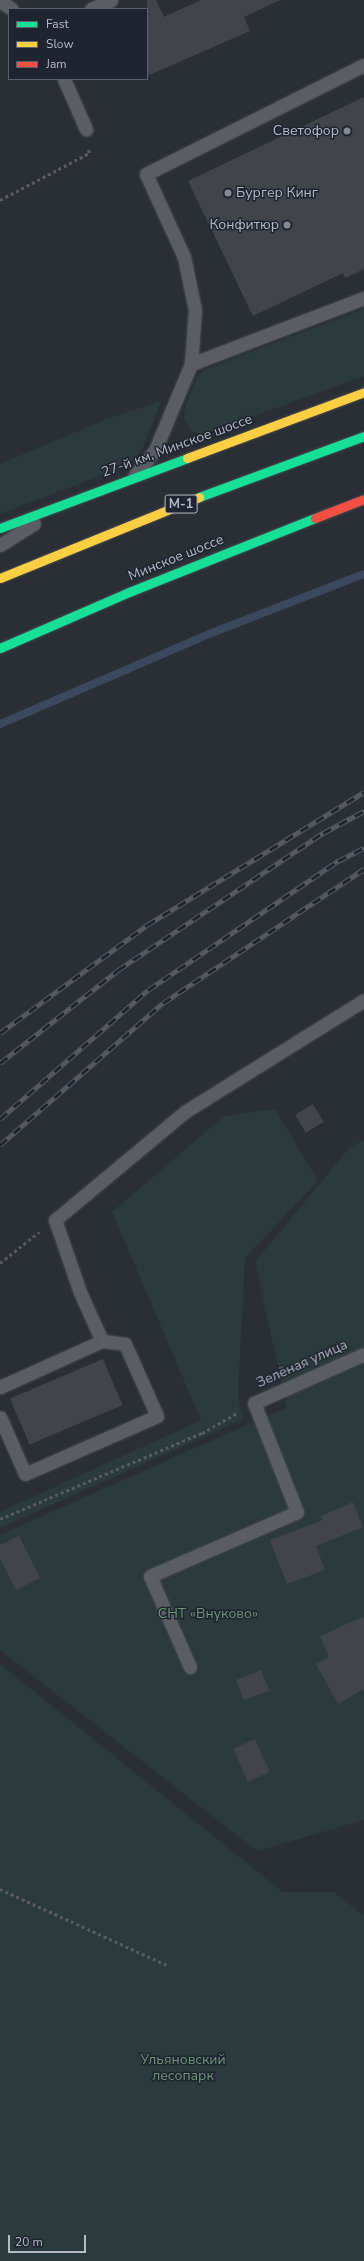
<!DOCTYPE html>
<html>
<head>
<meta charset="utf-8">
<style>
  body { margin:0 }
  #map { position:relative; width:364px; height:2261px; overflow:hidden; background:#2a2f36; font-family:"Nunito Sans",sans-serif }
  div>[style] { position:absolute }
  .green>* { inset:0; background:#2b3a3c }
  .stream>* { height:8px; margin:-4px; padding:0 4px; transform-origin:4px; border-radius:4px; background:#3b485e }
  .building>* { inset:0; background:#41454b; transform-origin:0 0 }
  .path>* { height:2.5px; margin-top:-1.25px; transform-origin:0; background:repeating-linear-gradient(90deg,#585c61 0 3px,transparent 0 6px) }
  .roads { filter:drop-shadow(0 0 1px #484b51) drop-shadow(0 0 1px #484b51) }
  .lane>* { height:13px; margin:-6.5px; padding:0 6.5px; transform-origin:6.5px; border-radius:6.5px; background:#5a5d64 }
  .fast>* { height:9px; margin:-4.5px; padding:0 4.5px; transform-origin:4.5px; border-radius:4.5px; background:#16e098 }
  .slow>* { height:9px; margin:-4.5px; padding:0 4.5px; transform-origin:4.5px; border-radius:4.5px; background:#ffcf43 }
  .jam>* { height:9px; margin:-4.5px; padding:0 4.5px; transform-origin:4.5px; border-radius:4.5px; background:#f24e42 }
  .rail>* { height:4.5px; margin-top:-2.25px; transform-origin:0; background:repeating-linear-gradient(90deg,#1e2530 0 9px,#585c62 0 18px); box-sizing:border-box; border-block:1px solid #585c62 }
  .dots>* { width:11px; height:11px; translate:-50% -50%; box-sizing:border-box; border:2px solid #1e2530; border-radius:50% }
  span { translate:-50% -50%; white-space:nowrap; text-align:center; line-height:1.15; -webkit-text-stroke:3px #1e2530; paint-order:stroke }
  .shield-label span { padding:1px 3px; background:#1e2530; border:1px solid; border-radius:3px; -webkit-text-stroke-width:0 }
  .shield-label { font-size:13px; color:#b5bbc6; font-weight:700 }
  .poi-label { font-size:14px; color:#b5bbc6 }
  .right { translate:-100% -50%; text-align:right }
  .left { translate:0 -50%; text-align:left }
  .street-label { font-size:14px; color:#b5bbc6 }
  .park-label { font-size:14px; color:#6e9578 }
  .legend { position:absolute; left:8px; top:8px; width:140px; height:72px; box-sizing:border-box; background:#1e2530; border:1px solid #5a616c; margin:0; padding:5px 7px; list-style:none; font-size:12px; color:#b5bbc6 }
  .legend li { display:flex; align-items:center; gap:8px; height:20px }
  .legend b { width:20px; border:1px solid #5a616c }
  .scale { position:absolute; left:8px; top:2235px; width:78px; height:18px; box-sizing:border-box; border:2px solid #b5bbc6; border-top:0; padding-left:5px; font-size:12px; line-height:14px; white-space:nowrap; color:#b5bbc6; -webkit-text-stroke:3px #1e2530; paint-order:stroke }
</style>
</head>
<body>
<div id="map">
  <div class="green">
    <div style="clip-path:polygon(364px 309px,364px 376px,208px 433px,198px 434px,191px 431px,184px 418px,185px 407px,197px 377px,206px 369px)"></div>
    <div style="clip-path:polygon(161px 401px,144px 446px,137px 457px,118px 469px,0 514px,0 464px,104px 420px)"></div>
    <div style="clip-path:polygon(275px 1109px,318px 1181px,245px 1258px,238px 1397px,243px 1419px,0 1528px,0 1512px,201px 1420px,112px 1212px,224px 1116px)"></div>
    <div style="clip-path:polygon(364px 1140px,364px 1820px,257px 1851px,0 1650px,0 1535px,287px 1407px,255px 1262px,350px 1147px)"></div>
    <div style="clip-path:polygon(0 1664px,283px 1892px,334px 1892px,364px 1916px,364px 2261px,0 2261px)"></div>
  </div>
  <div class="stream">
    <div style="left:0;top:724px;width:228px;rotate:-23.3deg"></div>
    <div style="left:209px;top:634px;width:166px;rotate:-21.2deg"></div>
  </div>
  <div class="building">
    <div style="clip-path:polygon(147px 0,156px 0,164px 17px,201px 0,280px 0,244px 17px,250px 31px,147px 76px)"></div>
    <div style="clip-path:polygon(364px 97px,364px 269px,345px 278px,343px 273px,253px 316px,188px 181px)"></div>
    <div style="left:313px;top:1104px;width:21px;height:21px;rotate:59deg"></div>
    <div style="left:103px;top:1359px;width:50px;height:101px;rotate:67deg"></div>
    <div style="clip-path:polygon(353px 1502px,363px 1527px,316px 1546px,325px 1570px,287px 1584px,270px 1540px,323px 1520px,321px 1516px)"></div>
    <div style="clip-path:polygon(19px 1536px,40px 1578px,16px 1590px,0 1559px,0 1545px)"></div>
    <div style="clip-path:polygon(364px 1616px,364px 1689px,338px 1704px,316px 1664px,329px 1657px,320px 1636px)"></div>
    <div style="left:261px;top:1670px;width:22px;height:27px;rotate:68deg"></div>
    <div style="left:255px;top:1739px;width:36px;height:24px;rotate:66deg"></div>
  </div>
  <div class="path">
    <div style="left:0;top:200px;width:101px;rotate:-27.8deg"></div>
    <div style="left:89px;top:153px;width:5px;rotate:-101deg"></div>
    <div style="left:0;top:1263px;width:50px;rotate:-38.5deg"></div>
    <div style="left:0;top:1519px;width:220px;rotate:-23.1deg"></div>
    <div style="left:202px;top:1433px;width:40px;rotate:-29.7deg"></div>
    <div style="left:0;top:1889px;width:186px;rotate:24.5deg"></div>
  </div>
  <div class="roads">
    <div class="lane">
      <div style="left:0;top:1px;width:14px;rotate:34deg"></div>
      <div style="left:91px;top:9px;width:22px;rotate:-24deg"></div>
      <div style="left:64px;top:79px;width:55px;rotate:66.3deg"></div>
      <div style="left:191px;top:364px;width:185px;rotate:-20.9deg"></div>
      <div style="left:135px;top:475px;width:32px;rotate:-51deg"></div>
      <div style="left:155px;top:450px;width:93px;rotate:-67.3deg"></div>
      <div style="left:191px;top:364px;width:54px;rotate:-85.8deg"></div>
      <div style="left:195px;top:310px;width:54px;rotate:-101.7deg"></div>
      <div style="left:184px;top:257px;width:91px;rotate:-114.6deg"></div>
      <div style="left:146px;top:174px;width:244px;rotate:-26.6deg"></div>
      <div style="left:0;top:545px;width:40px;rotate:-32deg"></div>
      <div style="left:102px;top:1341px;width:54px;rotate:-114.2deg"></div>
      <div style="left:80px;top:1292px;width:76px;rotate:-109.1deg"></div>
      <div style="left:55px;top:1220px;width:170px;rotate:-39.8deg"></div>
      <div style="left:186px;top:1111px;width:210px;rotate:-31.9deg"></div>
      <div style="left:0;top:1387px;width:112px;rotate:-24.3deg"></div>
      <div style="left:102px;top:1341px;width:23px;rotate:7deg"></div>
      <div style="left:125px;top:1344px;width:79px;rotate:66deg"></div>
      <div style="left:157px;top:1416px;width:144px;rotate:156.3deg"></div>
      <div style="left:25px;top:1474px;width:62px;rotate:-113.7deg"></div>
      <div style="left:190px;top:1667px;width:99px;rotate:-113.7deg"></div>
      <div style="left:150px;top:1576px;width:160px;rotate:-23.5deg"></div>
      <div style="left:297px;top:1512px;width:117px;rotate:-111.5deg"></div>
      <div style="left:254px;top:1403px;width:120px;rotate:-24deg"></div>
    </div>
    <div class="fast">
      <div style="left:199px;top:497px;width:176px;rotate:-20.3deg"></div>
      <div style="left:0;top:528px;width:200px;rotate:-20.5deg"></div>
      <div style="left:0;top:648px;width:141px;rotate:-23.5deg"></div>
      <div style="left:129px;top:592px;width:200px;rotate:-21.7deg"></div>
    </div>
    <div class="slow">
      <div style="left:187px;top:458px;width:189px;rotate:-20.4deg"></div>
      <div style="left:0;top:578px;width:215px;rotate:-22.1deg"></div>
    </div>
    <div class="jam">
      <div style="left:315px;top:518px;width:53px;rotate:-21.2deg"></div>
    </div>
  </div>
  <div class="rail">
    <div style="left:0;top:1033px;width:182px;rotate:-36.3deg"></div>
    <div style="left:147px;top:925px;width:255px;rotate:-31.5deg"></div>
    <div style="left:0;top:1063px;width:150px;rotate:-38.2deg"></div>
    <div style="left:118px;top:970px;width:247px;rotate:-33.8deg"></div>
    <div style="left:323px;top:833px;width:47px;rotate:-28.2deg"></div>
    <div style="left:0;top:1119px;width:196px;rotate:-41.1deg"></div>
    <div style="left:148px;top:990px;width:230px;rotate:-34.2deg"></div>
    <div style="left:338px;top:861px;width:29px;rotate:-27deg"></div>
    <div style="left:0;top:1145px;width:216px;rotate:-41.1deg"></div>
    <div style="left:163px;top:1003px;width:242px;rotate:-33.7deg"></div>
  </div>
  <div class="dots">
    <div style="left:347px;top:131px;background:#848a94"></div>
    <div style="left:228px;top:193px;background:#848a94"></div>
    <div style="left:287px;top:225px;background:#848a94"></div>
  </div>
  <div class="shield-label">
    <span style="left:181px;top:504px">М-1</span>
  </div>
  <div class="poi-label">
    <span class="right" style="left:339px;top:131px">Светофор</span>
    <span class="left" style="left:236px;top:193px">Бургер Кинг</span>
    <span class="right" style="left:279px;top:225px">Конфитюр</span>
  </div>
  <div class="street-label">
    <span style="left:177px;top:446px;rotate:-20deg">27-й км, Минское шоссе</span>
    <span style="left:176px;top:558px;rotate:-22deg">Минское шоссе</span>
    <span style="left:302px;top:1364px;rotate:-24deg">Зелёная улица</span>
  </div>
  <div class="park-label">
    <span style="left:208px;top:1614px">СНТ «Внуково»</span>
    <span style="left:183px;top:2068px">Ульяновский<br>лесопарк</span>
  </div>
  <ul class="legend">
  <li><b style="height:5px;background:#16e098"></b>Fast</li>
  <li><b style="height:5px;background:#ffcf43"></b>Slow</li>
  <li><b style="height:5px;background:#f24e42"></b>Jam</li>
  </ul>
  <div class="scale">20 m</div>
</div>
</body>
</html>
